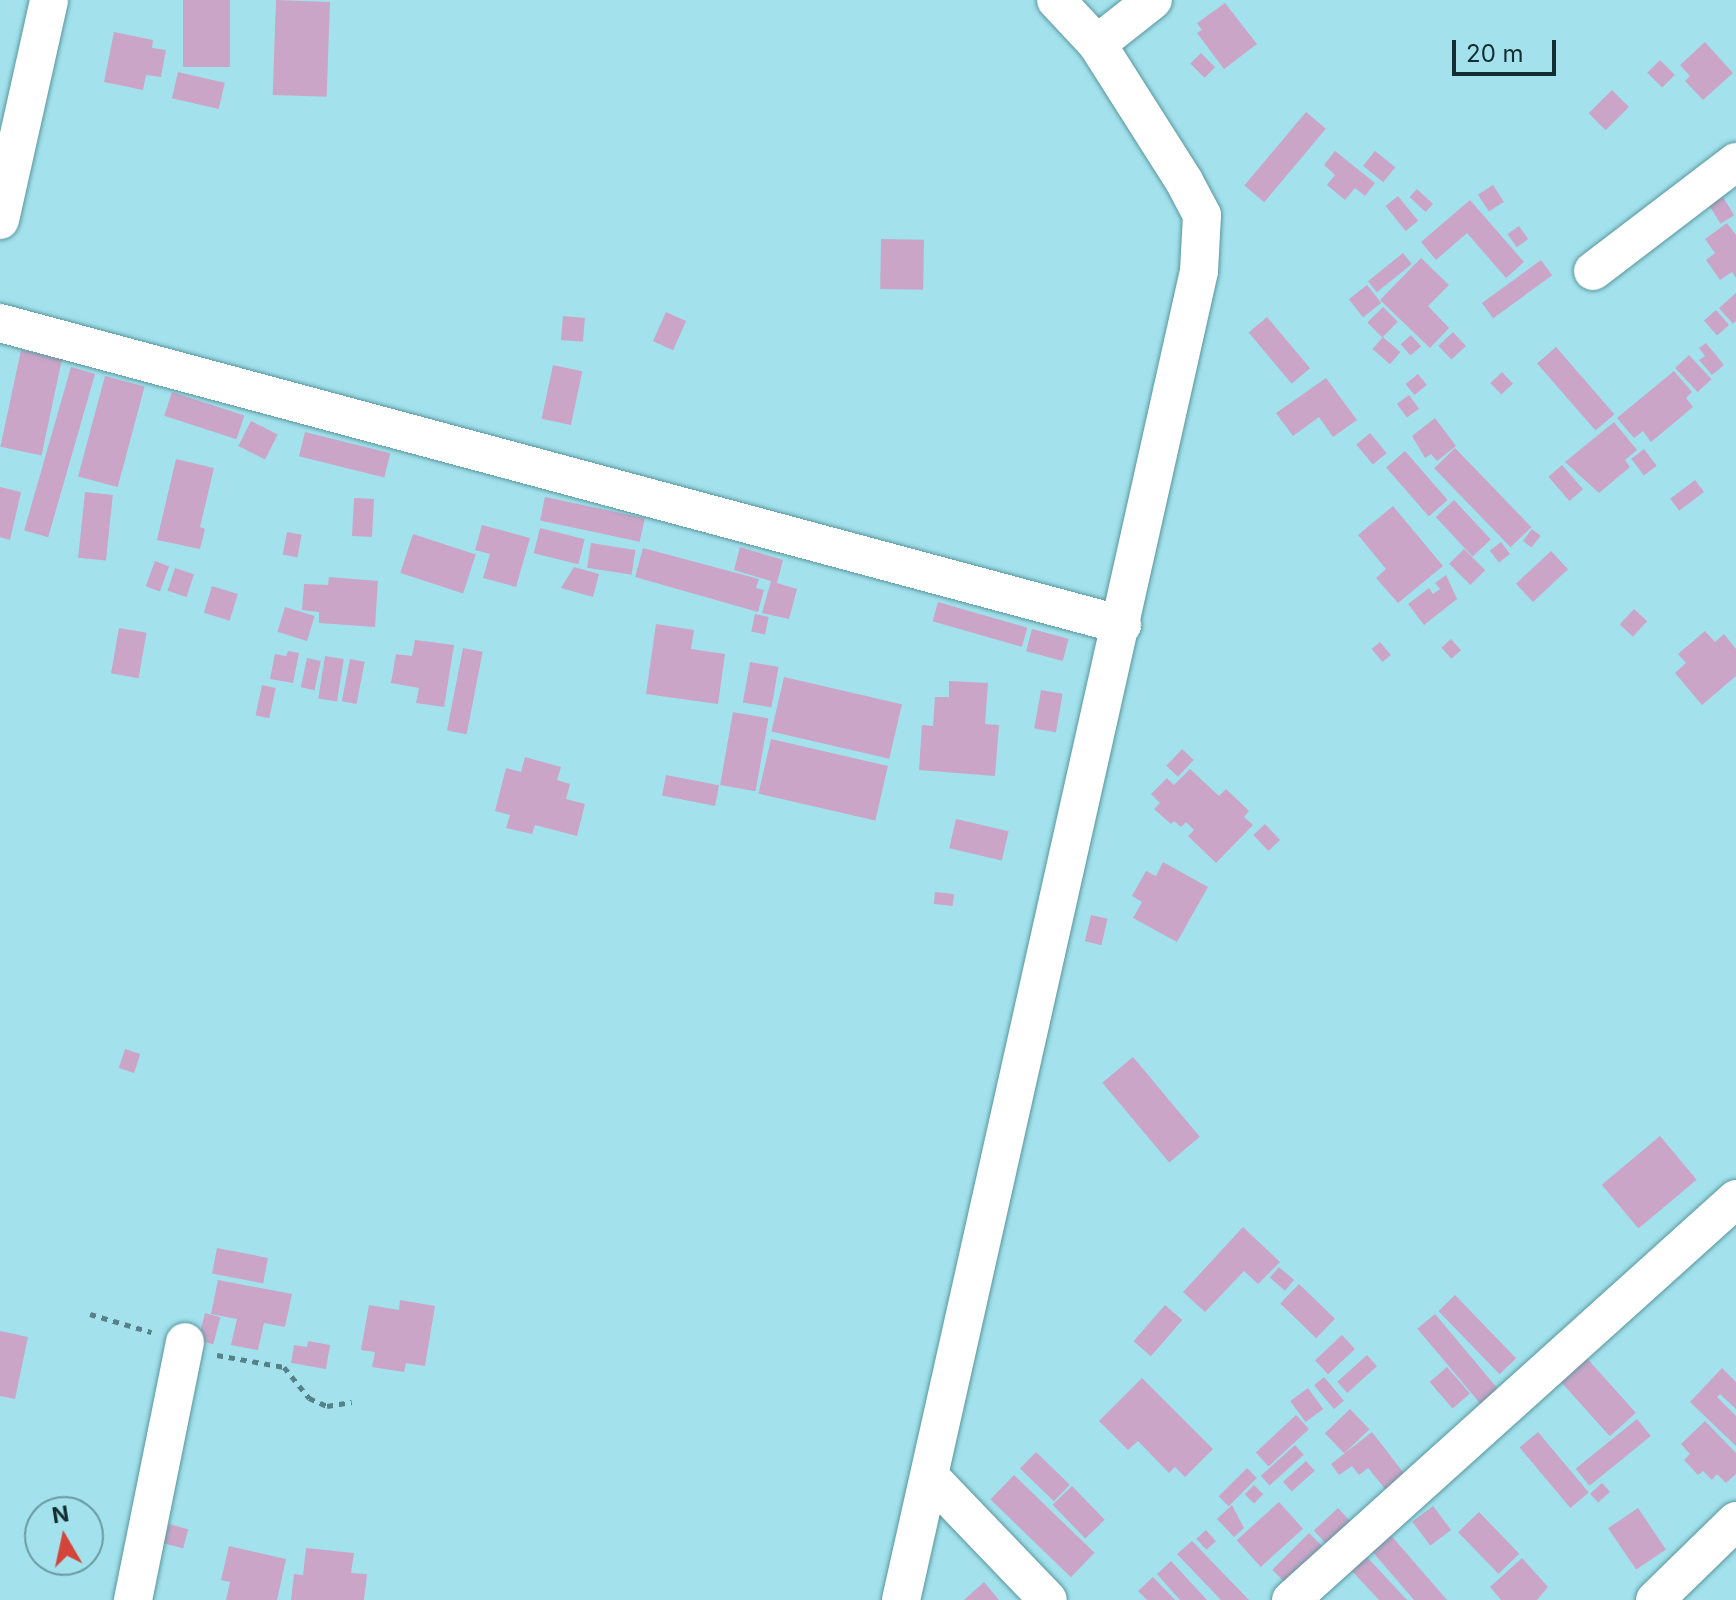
<!DOCTYPE html>
<html>
<head>
<meta charset="utf-8">
<style>
  body { margin:0 }
  #map { position:relative; width:1736px; height:1600px; overflow:hidden; background:#a3e2ec; font-family:Inter,sans-serif }
  div>[style] { position:absolute }
  .building>* { inset:0; background:#caa5c8; transform-origin:0 0 }
  .path>* { height:5px; margin-top:-2.5px; transform-origin:0; background:repeating-linear-gradient(90deg,#568188 0 6px,transparent 0 12px) }
  .roads { filter:drop-shadow(0 0 2px #59969f) drop-shadow(0 0 2px #59969f) }
  .minor>* { height:38px; margin:-19px; padding:0 19px; transform-origin:19px; border-radius:19px; background:#fff }
  span { translate:-50% -50%; white-space:nowrap; text-align:center; line-height:1.15; -webkit-text-stroke:8px #a3e2ec; paint-order:stroke }
  .north { position:absolute; left:24px; top:1496px; width:80px; height:80px; box-sizing:border-box; background:#a3e2ec; border:2px solid #699aa1; border-radius:50%; rotate:351deg; font-size:22px; font-weight:700; line-height:32px; text-align:center; color:#132d31 }
  .north::after { content:''; display:block; margin:auto; width:28px; height:36px; background:#d3453a; clip-path:polygon(50% 0,100% 100%,50% 72%,0 100%) }
  .scale { position:absolute; left:1452px; top:40px; width:104px; height:36px; box-sizing:border-box; border:4px solid #132d31; border-top:0; padding-left:10px; font-size:24px; line-height:28px; white-space:nowrap; color:#132d31; -webkit-text-stroke:6px #a3e2ec; paint-order:stroke }
</style>
</head>
<body>
<div id="map">
  <div class="building">
    <div style="left:183px;top:0;width:47px;height:67px"></div>
    <div style="left:276px;top:0;width:54px;height:95px;rotate:2deg"></div>
    <div style="clip-path:polygon(1225px 3px,1257px 44px,1224px 69px,1197px 33px,1202px 30px,1197px 23px)"></div>
    <div style="clip-path:polygon(114px 32px,153px 40px,152px 48px,166px 50px,161px 77px,146px 75px,143px 90px,104px 82px)"></div>
    <div style="clip-path:polygon(1705px 42px,1733px 73px,1703px 100px,1685px 81px,1690px 76px,1680px 65px)"></div>
    <div style="left:1201px;top:53px;width:20px;height:15px;rotate:45deg"></div>
    <div style="left:1660px;top:60px;width:21px;height:18px;rotate:45deg"></div>
    <div style="left:178px;top:72px;width:48px;height:27px;rotate:13deg"></div>
    <div style="left:1612px;top:90px;width:24px;height:33px;rotate:45deg"></div>
    <div style="left:1306px;top:112px;width:26px;height:96px;rotate:40deg"></div>
    <div style="clip-path:polygon(1335px 151px,1375px 183px,1365px 196px,1355px 188px,1345px 200px,1327px 185px,1335px 175px,1324px 165px)"></div>
    <div style="left:1375px;top:151px;width:26px;height:19px;rotate:39deg"></div>
    <div style="left:1493px;top:185px;width:20px;height:18px;rotate:57deg"></div>
    <div style="left:1417px;top:189px;width:22px;height:11px;rotate:43deg"></div>
    <div style="left:1721px;top:194px;width:25px;height:16px;rotate:58deg"></div>
    <div style="left:1398px;top:196px;width:32px;height:16px;rotate:51deg"></div>
    <div style="clip-path:polygon(1470px 200px,1524px 262px,1506px 278px,1467px 233px,1436px 260px,1421px 242px)"></div>
    <div style="clip-path:polygon(1727px 223px,1736px 235px,1736px 278px,1732px 272px,1720px 280px,1706px 260px,1715px 253px,1705px 239px)"></div>
    <div style="left:1519px;top:226px;width:16px;height:14px;rotate:55deg"></div>
    <div style="left:881px;top:239px;width:43px;height:50px;rotate:1deg"></div>
    <div style="left:1403px;top:253px;width:14px;height:45px;rotate:51deg"></div>
    <div style="clip-path:polygon(1421px 258px,1449px 285px,1428px 306px,1449px 328px,1430px 348px,1380px 300px)"></div>
    <div style="left:1541px;top:260px;width:19px;height:73px;rotate:54deg"></div>
    <div style="left:1367px;top:285px;width:23px;height:23px;rotate:52deg"></div>
    <div style="clip-path:polygon(1736px 293px,1736px 321px,1733px 324px,1719px 308px)"></div>
    <div style="left:1383px;top:307px;width:21px;height:22px;rotate:45deg"></div>
    <div style="left:1716px;top:310px;width:20px;height:16px;rotate:49deg"></div>
    <div style="left:666px;top:312px;width:22px;height:32px;rotate:24deg"></div>
    <div style="left:563px;top:316px;width:22px;height:24px;rotate:5deg"></div>
    <div style="left:1267px;top:317px;width:67px;height:24px;rotate:50deg"></div>
    <div style="left:1453px;top:332px;width:19px;height:20px;rotate:47deg"></div>
    <div style="left:1411px;top:335px;width:15px;height:14px;rotate:48deg"></div>
    <div style="left:1383px;top:337px;width:23px;height:16px;rotate:41deg"></div>
    <div style="clip-path:polygon(1706px 343px,1724px 365px,1712px 375px,1699px 360px,1705px 356px,1699px 348px)"></div>
    <div style="left:1556px;top:347px;width:89px;height:25px;rotate:49deg"></div>
    <div style="left:21px;top:350px;width:42px;height:99px;rotate:12deg"></div>
    <div style="left:1689px;top:355px;width:33px;height:19px;rotate:47deg"></div>
    <div style="left:553px;top:365px;width:30px;height:55px;rotate:12deg"></div>
    <div style="left:71px;top:367px;width:25px;height:170px;rotate:16deg"></div>
    <div style="clip-path:polygon(1674px 371px,1692px 392px,1686px 398px,1693px 407px,1651px 442px,1643px 431px,1634px 438px,1617px 418px)"></div>
    <div style="left:1502px;top:372px;width:16px;height:16px;rotate:47deg"></div>
    <div style="left:1418px;top:374px;width:14px;height:16px;rotate:51deg"></div>
    <div style="left:105px;top:376px;width:41px;height:104px;rotate:15deg"></div>
    <div style="clip-path:polygon(1326px 378px,1357px 420px,1333px 437px,1319px 417px,1293px 436px,1276px 413px)"></div>
    <div style="left:172px;top:392px;width:76px;height:25px;rotate:18deg"></div>
    <div style="left:1409px;top:395px;width:17px;height:15px;rotate:54deg"></div>
    <div style="clip-path:polygon(1435px 418px,1456px 446px,1437px 461px,1431px 454px,1425px 458px,1412px 436px)"></div>
    <div style="left:251px;top:421px;width:30px;height:28px;rotate:27deg"></div>
    <div style="clip-path:polygon(1614px 422px,1637px 450px,1625px 460px,1630px 467px,1599px 493px,1565px 462px)"></div>
    <div style="left:305px;top:432px;width:88px;height:25px;rotate:14deg"></div>
    <div style="left:1370px;top:433px;width:26px;height:18px;rotate:50deg"></div>
    <div style="left:1455px;top:448px;width:110px;height:29px;rotate:46deg"></div>
    <div style="left:1644px;top:449px;width:21px;height:16px;rotate:53deg"></div>
    <div style="left:1405px;top:451px;width:65px;height:25px;rotate:49deg"></div>
    <div style="clip-path:polygon(176px 459px,214px 468px,200px 527px,205px 529px,200px 549px,157px 540px)"></div>
    <div style="left:1562px;top:465px;width:32px;height:18px;rotate:49deg"></div>
    <div style="left:1695px;top:480px;width:15px;height:31px;rotate:53deg"></div>
    <div style="clip-path:polygon(0 487px,21px 492px,10px 540px,0 537px)"></div>
    <div style="left:85px;top:492px;width:28px;height:66px;rotate:6deg"></div>
    <div style="left:545px;top:497px;width:102px;height:24px;rotate:12deg"></div>
    <div style="left:354px;top:498px;width:20px;height:38px;rotate:3deg"></div>
    <div style="left:1454px;top:500px;width:54px;height:25px;rotate:47deg"></div>
    <div style="clip-path:polygon(1393px 506px,1443px 566px,1398px 603px,1376px 578px,1386px 569px,1358px 535px)"></div>
    <div style="clip-path:polygon(482px 525px,530px 538px,516px 587px,483px 578px,490px 554px,475px 550px)"></div>
    <div style="left:540px;top:528px;width:46px;height:26px;rotate:14deg"></div>
    <div style="left:1532px;top:529px;width:11px;height:15px;rotate:38deg"></div>
    <div style="left:287px;top:532px;width:15px;height:23px;rotate:11deg"></div>
    <div style="left:413px;top:534px;width:66px;height:41px;rotate:18deg"></div>
    <div style="left:1501px;top:542px;width:15px;height:14px;rotate:53deg"></div>
    <div style="left:591px;top:543px;width:45px;height:25px;rotate:9deg"></div>
    <div style="clip-path:polygon(740px 547px,783px 560px,777px 583px,797px 589px,789px 619px,762px 613px,771px 581px,734px 570px)"></div>
    <div style="clip-path:polygon(643px 548px,759px 579px,756px 588px,764px 590px,758px 612px,635px 577px)"></div>
    <div style="left:1464px;top:549px;width:30px;height:21px;rotate:45deg"></div>
    <div style="left:1551px;top:551px;width:25px;height:48px;rotate:47deg"></div>
    <div style="left:155px;top:561px;width:15px;height:27px;rotate:20deg"></div>
    <div style="clip-path:polygon(574px 567px,599px 574px,593px 597px,561px 588px)"></div>
    <div style="left:175px;top:568px;width:20px;height:24px;rotate:18deg"></div>
    <div style="clip-path:polygon(1446px 575px,1457px 599px,1424px 625px,1408px 604px,1429px 588px,1433px 594px,1440px 589px,1435px 583px)"></div>
    <div style="clip-path:polygon(329px 577px,378px 581px,375px 627px,319px 623px,319px 612px,302px 610px,304px 584px,328px 585px)"></div>
    <div style="left:212px;top:586px;width:27px;height:28px;rotate:17deg"></div>
    <div style="left:938px;top:602px;width:93px;height:20px;rotate:16deg"></div>
    <div style="left:285px;top:607px;width:31px;height:26px;rotate:17deg"></div>
    <div style="left:1634px;top:609px;width:18px;height:21px;rotate:43deg"></div>
    <div style="left:755px;top:614px;width:14px;height:18px;rotate:12deg"></div>
    <div style="clip-path:polygon(656px 624px,694px 630px,691px 649px,725px 654px,718px 704px,646px 694px)"></div>
    <div style="left:119px;top:628px;width:28px;height:46px;rotate:10deg"></div>
    <div style="left:1032px;top:629px;width:38px;height:23px;rotate:15deg"></div>
    <div style="clip-path:polygon(1705px 631px,1715px 642px,1724px 634px,1736px 649px,1736px 676px,1702px 705px,1675px 673px,1686px 663px,1678px 654px)"></div>
    <div style="left:1451px;top:639px;width:15px;height:13px;rotate:48deg"></div>
    <div style="clip-path:polygon(415px 640px,454px 645px,444px 707px,416px 703px,419px 688px,391px 683px,396px 654px,412px 656px)"></div>
    <div style="left:1380px;top:642px;width:17px;height:11px;rotate:50deg"></div>
    <div style="left:463px;top:648px;width:20px;height:84px;rotate:11deg"></div>
    <div style="clip-path:polygon(288px 651px,299px 653px,293px 683px,270px 679px,275px 654px,286px 656px)"></div>
    <div style="left:325px;top:656px;width:19px;height:43px;rotate:9deg"></div>
    <div style="left:307px;top:658px;width:14px;height:30px;rotate:12deg"></div>
    <div style="left:350px;top:659px;width:15px;height:43px;rotate:11deg"></div>
    <div style="left:750px;top:662px;width:29px;height:41px;rotate:10deg"></div>
    <div style="left:784px;top:677px;width:121px;height:56px;rotate:13deg"></div>
    <div style="clip-path:polygon(949px 681px,988px 683px,985px 724px,999px 725px,995px 776px,919px 770px,922px 725px,933px 726px,935px 697px,949px 697px)"></div>
    <div style="left:262px;top:685px;width:14px;height:31px;rotate:12deg"></div>
    <div style="left:1041px;top:690px;width:22px;height:39px;rotate:10deg"></div>
    <div style="left:733px;top:712px;width:36px;height:74px;rotate:10deg"></div>
    <div style="left:771px;top:739px;width:120px;height:56px;rotate:13deg"></div>
    <div style="left:1182px;top:749px;width:16px;height:23px;rotate:43deg"></div>
    <div style="clip-path:polygon(525px 757px,561px 767px,557px 780px,570px 784px,566px 799px,585px 804px,577px 836px,535px 825px,532px 834px,506px 828px,510px 815px,495px 811px,506px 768px,521px 772px)"></div>
    <div style="clip-path:polygon(1190px 769px,1219px 796px,1226px 789px,1249px 811px,1244px 817px,1253px 825px,1216px 863px,1188px 836px,1194px 830px,1186px 822px,1181px 827px,1174px 821px,1171px 824px,1154px 809px,1160px 803px,1151px 794px,1167px 778px,1174px 785px)"></div>
    <div style="left:666px;top:775px;width:54px;height:21px;rotate:11deg"></div>
    <div style="left:956px;top:819px;width:54px;height:30px;rotate:13deg"></div>
    <div style="left:1265px;top:824px;width:22px;height:16px;rotate:47deg"></div>
    <div style="clip-path:polygon(1163px 862px,1208px 887px,1177px 942px,1133px 918px,1142px 902px,1132px 896px,1146px 871px,1156px 876px)"></div>
    <div style="left:935px;top:892px;width:19px;height:12px;rotate:6deg"></div>
    <div style="left:1091px;top:915px;width:17px;height:27px;rotate:13deg"></div>
    <div style="left:125px;top:1049px;width:16px;height:20px;rotate:18deg"></div>
    <div style="left:1133px;top:1057px;width:104px;height:40px;rotate:50deg"></div>
    <div style="left:1660px;top:1136px;width:57px;height:76px;rotate:50deg"></div>
    <div style="clip-path:polygon(1243px 1227px,1280px 1262px,1258px 1284px,1244px 1271px,1205px 1312px,1183px 1292px)"></div>
    <div style="left:217px;top:1248px;width:52px;height:26px;rotate:11deg"></div>
    <div style="left:1279px;top:1267px;width:20px;height:14px;rotate:41deg"></div>
    <div style="clip-path:polygon(218px 1280px,292px 1294px,285px 1327px,264px 1323px,258px 1350px,231px 1345px,237px 1319px,211px 1314px)"></div>
    <div style="left:1299px;top:1284px;width:50px;height:27px;rotate:44deg"></div>
    <div style="left:1455px;top:1295px;width:88px;height:23px;rotate:46deg"></div>
    <div style="clip-path:polygon(400px 1300px,435px 1306px,425px 1366px,406px 1363px,404px 1372px,372px 1367px,375px 1352px,361px 1350px,369px 1305px,399px 1310px)"></div>
    <div style="left:1165px;top:1305px;width:23px;height:48px;rotate:41deg"></div>
    <div style="left:205px;top:1313px;width:16px;height:28px;rotate:15deg"></div>
    <div style="left:1435px;top:1314px;width:98px;height:23px;rotate:50deg"></div>
    <div style="clip-path:polygon(0 1331px,28px 1337px,15px 1399px,0 1396px)"></div>
    <div style="left:1342px;top:1335px;width:19px;height:37px;rotate:47deg"></div>
    <div style="clip-path:polygon(308px 1341px,330px 1345px,326px 1369px,291px 1363px,294px 1345px,307px 1347px)"></div>
    <div style="left:1583px;top:1354px;width:79px;height:35px;rotate:48deg"></div>
    <div style="left:1367px;top:1355px;width:15px;height:40px;rotate:48deg"></div>
    <div style="left:1447px;top:1367px;width:35px;height:23px;rotate:49deg"></div>
    <div style="clip-path:polygon(1722px 1368px,1736px 1382px,1736px 1409px,1720px 1394px,1717px 1397px,1736px 1416px,1736px 1446px,1690px 1402px)"></div>
    <div style="left:1324px;top:1377px;width:31px;height:13px;rotate:50deg"></div>
    <div style="clip-path:polygon(1142px 1378px,1213px 1449px,1185px 1477px,1175px 1467px,1169px 1473px,1138px 1441px,1128px 1450px,1099px 1421px)"></div>
    <div style="left:1308px;top:1388px;width:26px;height:22px;rotate:54deg"></div>
    <div style="left:1350px;top:1409px;width:28px;height:35px;rotate:46deg"></div>
    <div style="left:1296px;top:1415px;width:19px;height:55px;rotate:47deg"></div>
    <div style="left:1637px;top:1419px;width:22px;height:79px;rotate:51deg"></div>
    <div style="clip-path:polygon(1705px 1421px,1736px 1453px,1736px 1474px,1726px 1483px,1717px 1474px,1712px 1480px,1703px 1471px,1698px 1475px,1684px 1460px,1690px 1454px,1681px 1444px)"></div>
    <div style="clip-path:polygon(1372px 1432px,1406px 1476px,1386px 1490px,1368px 1468px,1359px 1475px,1352px 1466px,1339px 1475px,1331px 1464px)"></div>
    <div style="left:1538px;top:1432px;width:79px;height:24px;rotate:50deg"></div>
    <div style="left:1295px;top:1445px;width:13px;height:46px;rotate:48deg"></div>
    <div style="left:1036px;top:1452px;width:47px;height:23px;rotate:44deg"></div>
    <div style="left:1306px;top:1461px;width:13px;height:31px;rotate:48deg"></div>
    <div style="left:1247px;top:1468px;width:14px;height:40px;rotate:45deg"></div>
    <div style="left:1014px;top:1475px;width:112px;height:34px;rotate:44deg"></div>
    <div style="left:1602px;top:1483px;width:12px;height:16px;rotate:48deg"></div>
    <div style="left:1254px;top:1485px;width:13px;height:13px;rotate:45deg"></div>
    <div style="left:1072px;top:1486px;width:47px;height:27px;rotate:46deg"></div>
    <div style="left:1279px;top:1502px;width:36px;height:57px;rotate:48deg"></div>
    <div style="clip-path:polygon(1232px 1505px,1244px 1528px,1234px 1537px,1217px 1519px)"></div>
    <div style="left:1433px;top:1506px;width:30px;height:26px;rotate:53deg"></div>
    <div style="left:1338px;top:1508px;width:18px;height:33px;rotate:47deg"></div>
    <div style="left:1638px;top:1508px;width:50px;height:36px;rotate:56deg"></div>
    <div style="left:1479px;top:1512px;width:58px;height:29px;rotate:46deg"></div>
    <div style="left:169px;top:1524px;width:20px;height:20px;rotate:15deg"></div>
    <div style="left:1206px;top:1530px;width:15px;height:13px;rotate:48deg"></div>
    <div style="left:1309px;top:1533px;width:21px;height:52px;rotate:45deg"></div>
    <div style="clip-path:polygon(1389px 1533px,1447px 1600px,1414px 1600px,1370px 1549px)"></div>
    <div style="clip-path:polygon(1192px 1541px,1249px 1600px,1221px 1600px,1177px 1554px)"></div>
    <div style="clip-path:polygon(229px 1546px,286px 1559px,277px 1600px,226px 1600px,230px 1582px,221px 1580px)"></div>
    <div style="clip-path:polygon(306px 1548px,354px 1553px,351px 1573px,367px 1574px,364px 1600px,291px 1600px,294px 1574px,303px 1575px)"></div>
    <div style="clip-path:polygon(1366px 1556px,1407px 1600px,1379px 1600px,1351px 1570px)"></div>
    <div style="clip-path:polygon(1522px 1558px,1548px 1587px,1537px 1600px,1501px 1600px,1490px 1587px)"></div>
    <div style="clip-path:polygon(1171px 1561px,1207px 1600px,1180px 1600px,1157px 1574px)"></div>
    <div style="clip-path:polygon(1153px 1577px,1175px 1600px,1147px 1600px,1138px 1591px)"></div>
    <div style="clip-path:polygon(984px 1582px,999px 1600px,964px 1600px)"></div>
  </div>
  <div class="path">
    <div style="left:90px;top:1314px;width:64px;rotate:16.4deg"></div>
    <div style="left:217px;top:1355px;width:68px;rotate:10.2deg"></div>
    <div style="left:284px;top:1367px;width:40px;rotate:51deg"></div>
    <div style="left:309px;top:1398px;width:20px;rotate:24deg"></div>
    <div style="left:327px;top:1406px;width:25px;rotate:-9deg"></div>
  </div>
  <div class="roads">
    <div class="minor">
      <div style="left:1097px;top:44px;width:71px;rotate:-38.2deg"></div>
      <div style="left:0;top:220px;width:225px;rotate:-77.4deg"></div>
      <div style="left:1593px;top:271px;width:180px;rotate:-37.3deg"></div>
      <div style="left:0;top:323px;width:1162px;rotate:15.06deg"></div>
      <div style="left:930px;top:1477px;width:170px;rotate:46.2deg"></div>
      <div style="left:133px;top:1600px;width:263px;rotate:-78.6deg"></div>
      <div style="left:901px;top:1600px;width:1362px;rotate:-77.36deg"></div>
      <div style="left:1199px;top:271px;width:56px;rotate:-86.9deg"></div>
      <div style="left:1202px;top:215px;width:38px;rotate:-118deg"></div>
      <div style="left:1184px;top:181px;width:162px;rotate:-122.4deg"></div>
      <div style="left:1097px;top:44px;width:60px;rotate:-133deg"></div>
      <div style="left:1291px;top:1600px;width:599px;rotate:-42.02deg"></div>
      <div style="left:1655px;top:1600px;width:113px;rotate:-44.3deg"></div>
    </div>
  </div>
  <div class="north">N</div>
  <div class="scale">20 m</div>
</div>
</body>
</html>
